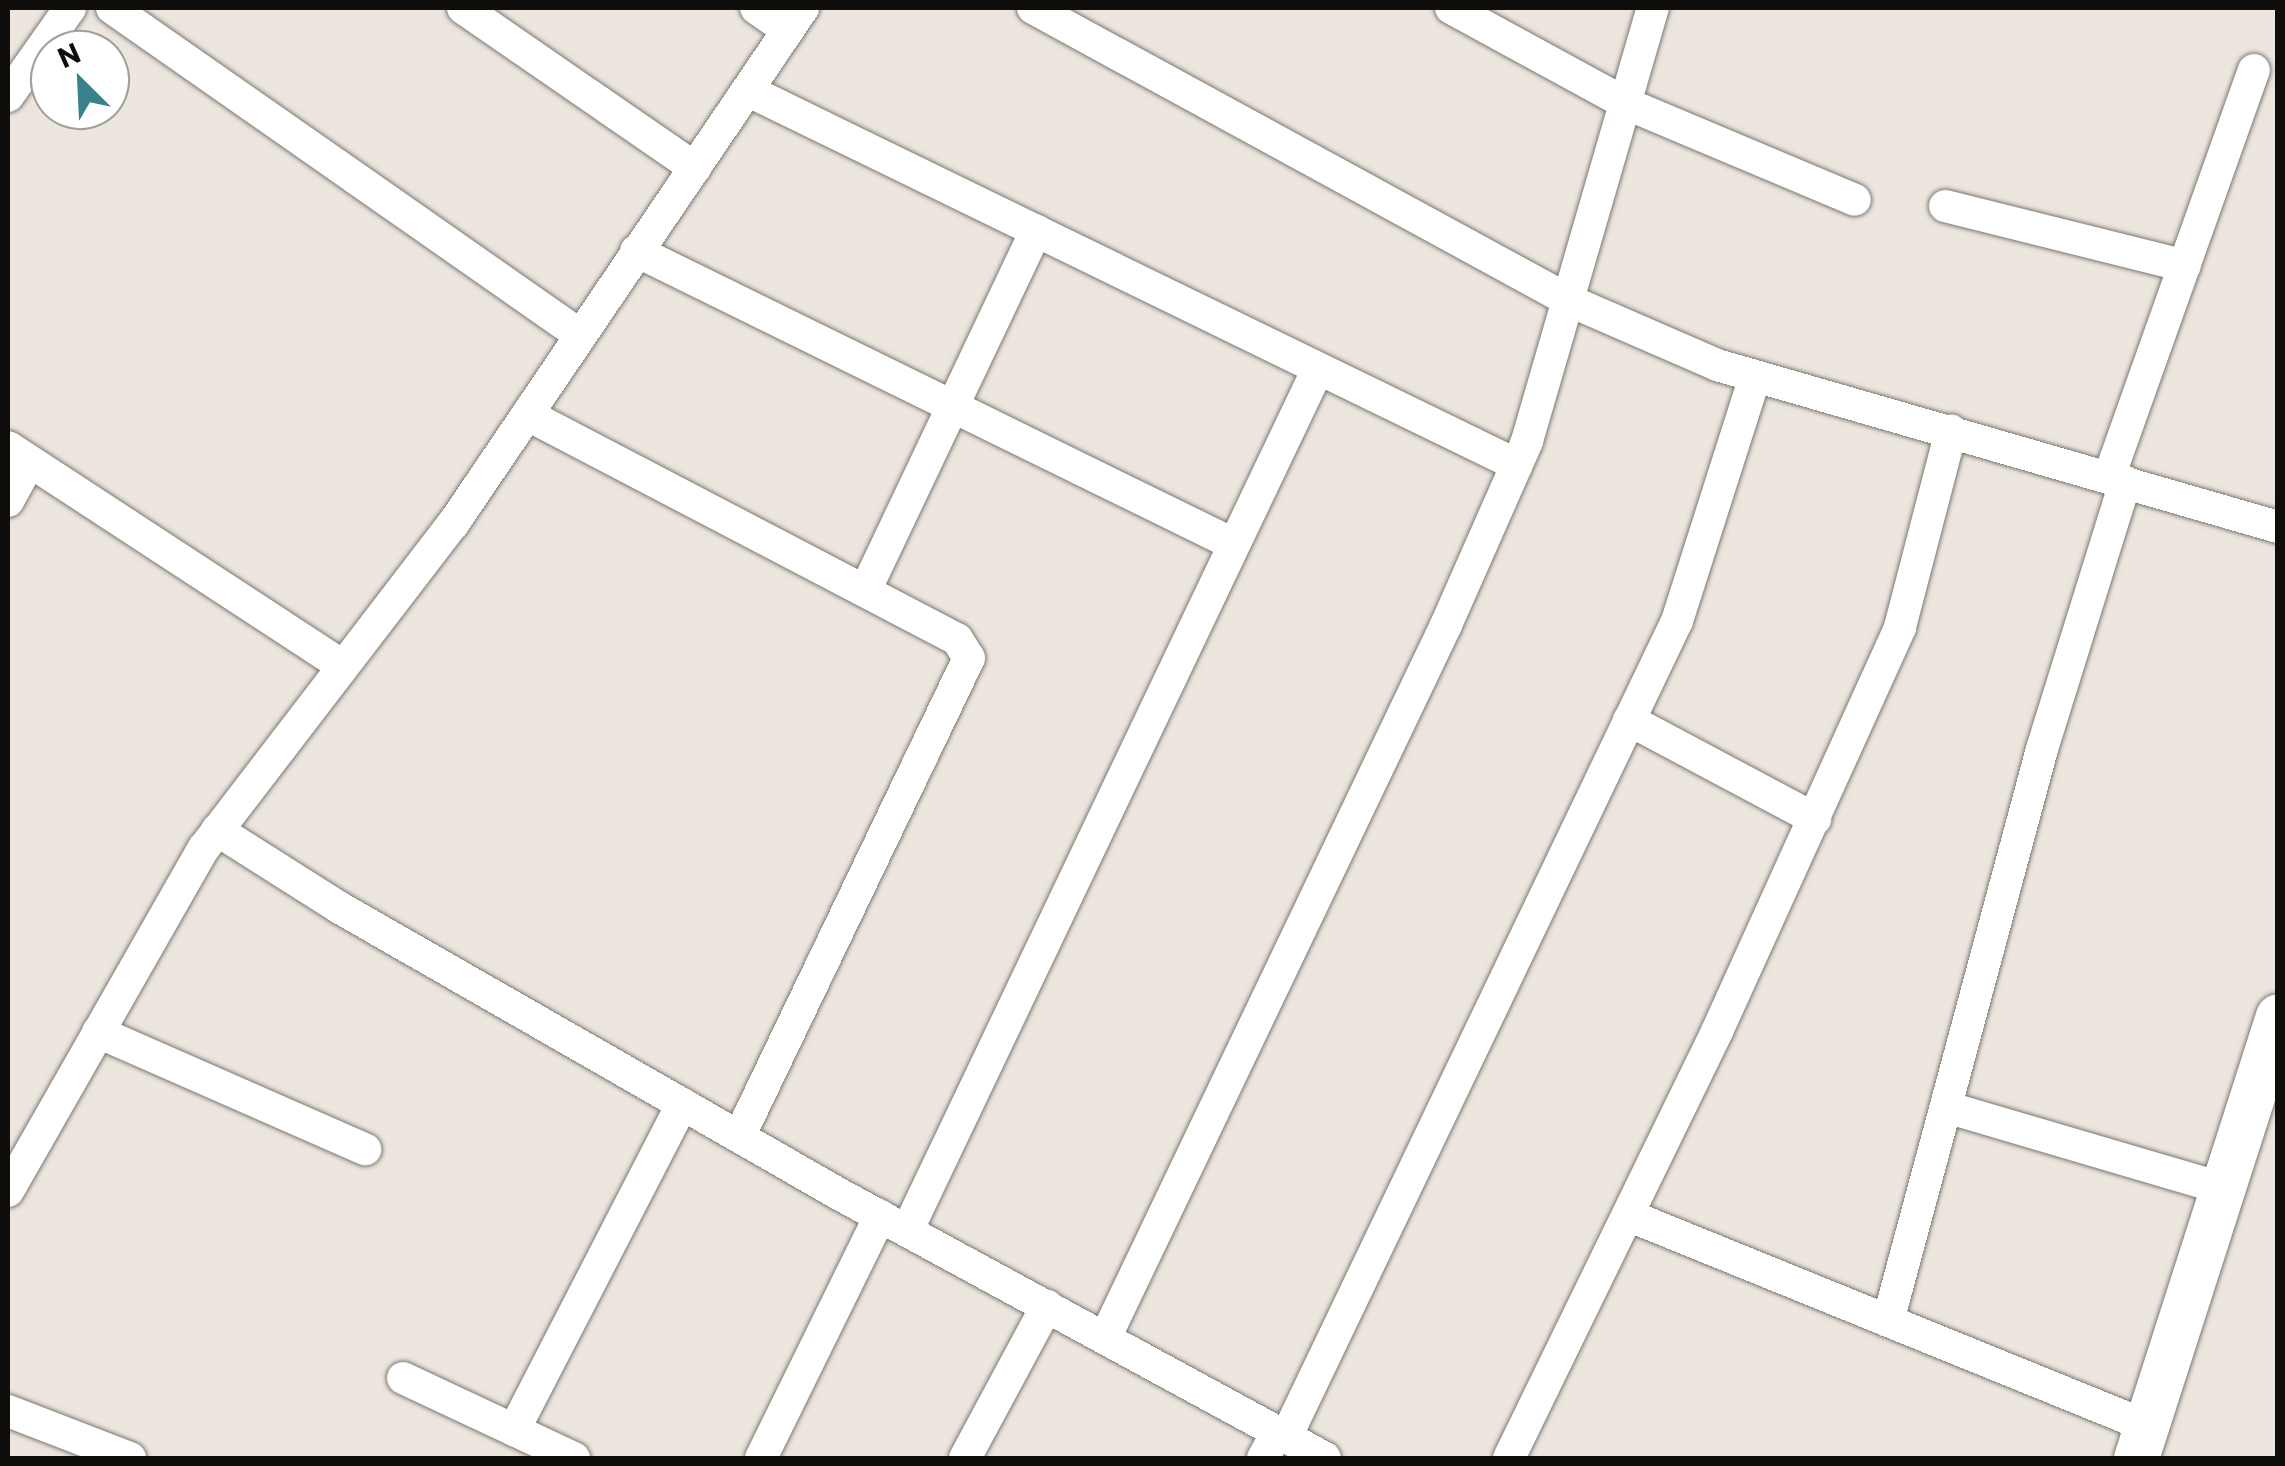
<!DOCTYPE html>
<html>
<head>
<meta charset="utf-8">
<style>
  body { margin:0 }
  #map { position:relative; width:2285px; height:1466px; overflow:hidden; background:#ece6df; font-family:Commissioner,sans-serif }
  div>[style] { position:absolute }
  .roads { filter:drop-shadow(0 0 2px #7c7771) drop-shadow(0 0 2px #7c7771) }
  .street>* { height:32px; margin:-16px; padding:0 16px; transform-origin:16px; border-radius:16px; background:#fff }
  .secondary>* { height:45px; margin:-22.5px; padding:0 22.5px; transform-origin:22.5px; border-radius:22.5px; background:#fff }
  span { translate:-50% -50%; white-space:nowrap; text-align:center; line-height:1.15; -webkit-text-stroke:9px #fff; paint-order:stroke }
  .frame { position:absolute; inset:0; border:10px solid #0f0e0b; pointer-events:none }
  .north { position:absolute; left:30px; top:30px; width:100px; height:100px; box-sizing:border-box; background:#fff; border:2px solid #9f9f9d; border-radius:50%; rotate:336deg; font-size:28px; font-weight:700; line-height:40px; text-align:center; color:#0f0e0b }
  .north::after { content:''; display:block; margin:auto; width:35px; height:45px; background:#3a818b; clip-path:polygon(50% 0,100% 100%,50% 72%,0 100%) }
</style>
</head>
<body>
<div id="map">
  <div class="roads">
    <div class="street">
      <div style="left:112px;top:8px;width:571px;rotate:34.94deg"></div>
      <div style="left:463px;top:8px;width:282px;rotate:34.6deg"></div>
      <div style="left:756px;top:8px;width:39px;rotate:35deg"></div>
      <div style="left:1033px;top:8px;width:612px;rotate:28.62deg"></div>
      <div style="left:1570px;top:301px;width:160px;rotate:23.5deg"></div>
      <div style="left:1717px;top:365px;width:584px;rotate:16.11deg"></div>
      <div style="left:1451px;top:8px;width:200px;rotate:28.6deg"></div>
      <div style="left:1627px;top:104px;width:247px;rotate:22.8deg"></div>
      <div style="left:749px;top:91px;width:854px;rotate:25.97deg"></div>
      <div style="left:8px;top:96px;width:108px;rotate:-54.8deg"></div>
      <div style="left:1945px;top:206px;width:247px;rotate:14deg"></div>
      <div style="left:636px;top:251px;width:665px;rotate:26.14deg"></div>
      <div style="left:528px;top:415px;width:484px;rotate:27.6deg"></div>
      <div style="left:957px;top:639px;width:22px;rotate:58deg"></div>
      <div style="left:969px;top:658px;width:531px;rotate:115.65deg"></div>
      <div style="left:8px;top:447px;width:398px;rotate:33.2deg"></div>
      <div style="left:2109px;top:477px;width:432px;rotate:-70.4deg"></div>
      <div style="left:8px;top:501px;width:43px;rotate:-61.1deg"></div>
      <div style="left:865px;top:591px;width:399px;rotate:-64.6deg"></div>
      <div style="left:1629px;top:720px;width:211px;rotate:28deg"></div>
      <div style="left:217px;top:830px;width:146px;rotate:32.4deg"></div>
      <div style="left:340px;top:908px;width:575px;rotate:29.82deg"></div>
      <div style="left:839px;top:1194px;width:553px;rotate:28.51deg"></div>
      <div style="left:98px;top:1032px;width:292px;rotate:23.7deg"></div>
      <div style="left:1946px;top:1107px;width:288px;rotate:16.4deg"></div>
      <div style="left:8px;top:1191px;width:395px;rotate:-60.3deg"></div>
      <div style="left:204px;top:848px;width:409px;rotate:-52.5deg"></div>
      <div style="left:453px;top:524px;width:624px;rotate:-55.85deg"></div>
      <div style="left:1630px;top:1216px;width:558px;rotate:22.11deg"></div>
      <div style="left:907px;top:1231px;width:955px;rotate:-64.51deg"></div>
      <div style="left:1888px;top:1321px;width:592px;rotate:-74.93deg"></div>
      <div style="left:2042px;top:749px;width:280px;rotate:-72.7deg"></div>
      <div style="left:1105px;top:1338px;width:790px;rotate:-64.44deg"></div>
      <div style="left:1446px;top:625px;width:201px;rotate:-66.2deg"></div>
      <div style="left:1527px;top:441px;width:451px;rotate:-73.8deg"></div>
      <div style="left:403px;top:1378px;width:189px;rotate:25.1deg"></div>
      <div style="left:8px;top:1411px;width:131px;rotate:21.1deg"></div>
      <div style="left:514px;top:1430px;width:367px;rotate:-62.7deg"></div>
      <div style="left:1286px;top:1437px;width:905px;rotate:-64.4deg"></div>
      <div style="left:1677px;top:621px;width:256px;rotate:-72.3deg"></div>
      <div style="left:761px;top:1458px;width:270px;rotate:-63.8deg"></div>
      <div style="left:965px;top:1458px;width:173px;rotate:-61.7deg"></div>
      <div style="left:1263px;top:1458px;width:31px;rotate:-61deg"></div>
      <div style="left:1509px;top:1458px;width:477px;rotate:-64deg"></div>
      <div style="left:1718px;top:1029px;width:441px;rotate:-65.6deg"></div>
      <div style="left:1900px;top:627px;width:203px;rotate:-75.4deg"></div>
    </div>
    <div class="secondary">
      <div style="left:2136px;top:1458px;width:464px;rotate:-72.2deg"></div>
    </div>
  </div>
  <div class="frame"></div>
  <div class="north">N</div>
</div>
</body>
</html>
